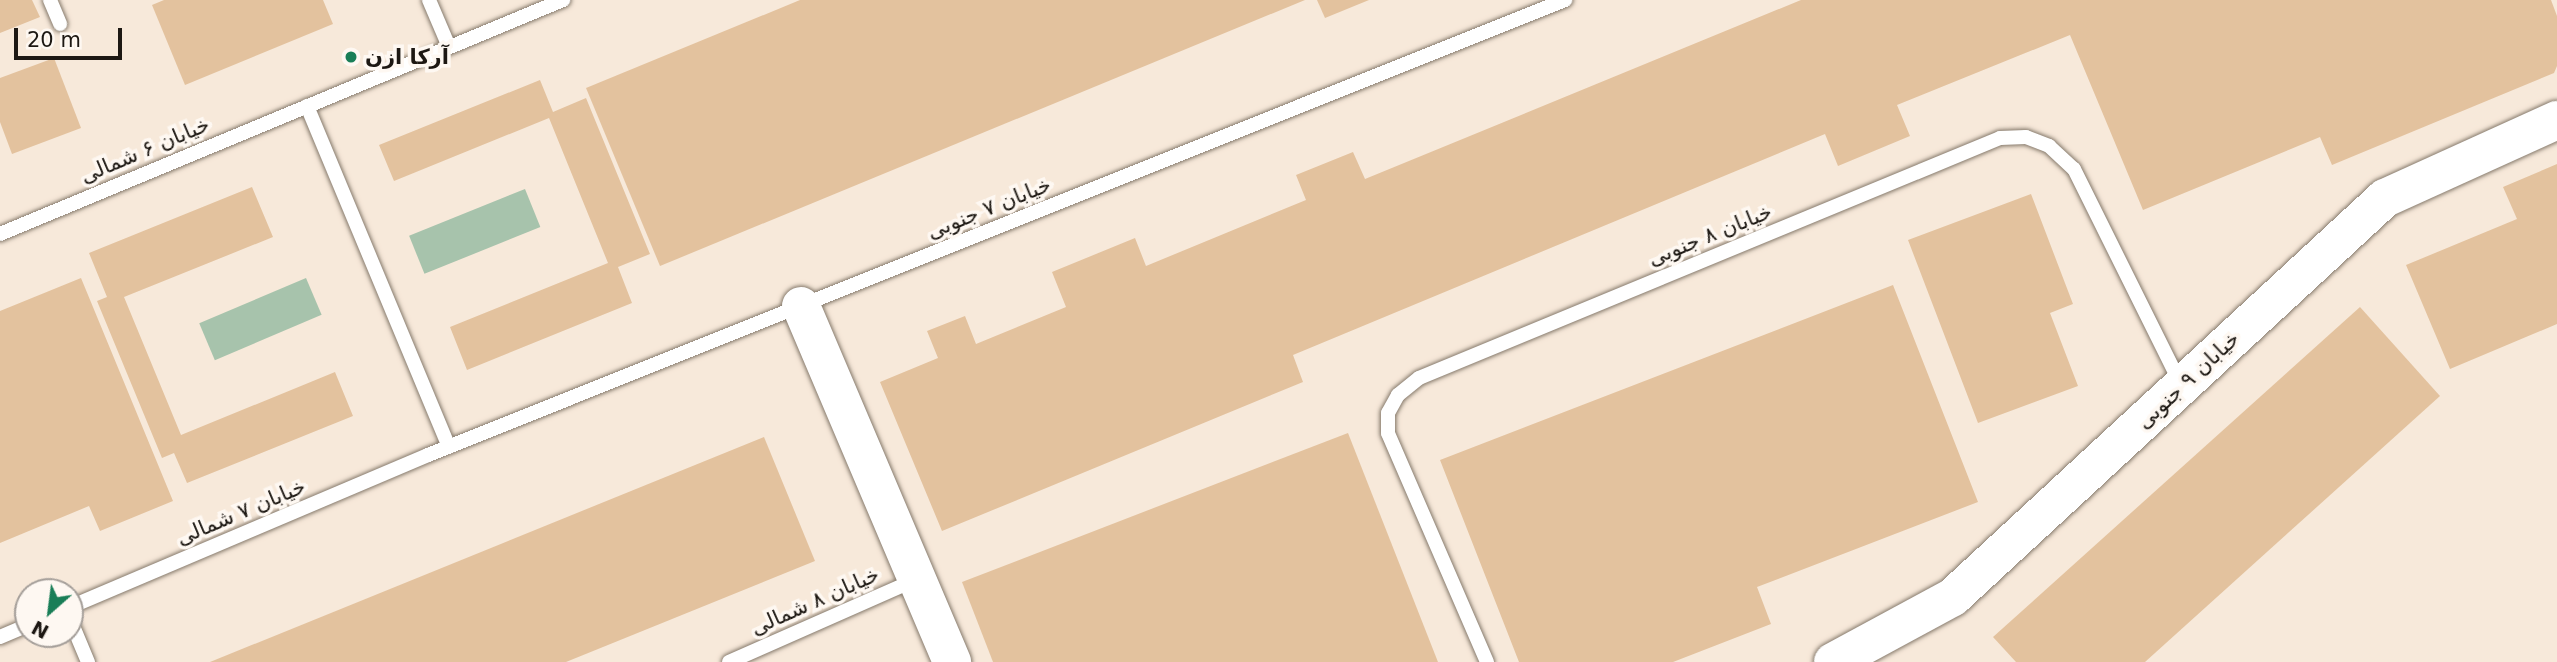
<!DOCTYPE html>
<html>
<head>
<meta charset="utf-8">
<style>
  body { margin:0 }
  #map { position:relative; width:2557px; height:662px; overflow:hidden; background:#f7e9da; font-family:"DejaVu Sans",Cairo,sans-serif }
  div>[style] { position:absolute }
  .green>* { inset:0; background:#a7c3ac; transform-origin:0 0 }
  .building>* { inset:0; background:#e3c29e }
  .roads { filter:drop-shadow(0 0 2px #867a6c) drop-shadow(0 0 2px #867a6c) }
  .lane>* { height:14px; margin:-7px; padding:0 7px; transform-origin:7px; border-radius:7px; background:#fff }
  .secondary>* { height:38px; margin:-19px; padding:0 19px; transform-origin:19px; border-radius:19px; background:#fff }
  .dots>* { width:19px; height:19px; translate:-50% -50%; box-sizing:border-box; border:4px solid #fef8f2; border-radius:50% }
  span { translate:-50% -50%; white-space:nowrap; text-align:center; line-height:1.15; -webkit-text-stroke:7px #fef8f2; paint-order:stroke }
  .poi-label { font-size:21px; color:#1d1813; font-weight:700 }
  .left { translate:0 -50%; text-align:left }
  .street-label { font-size:21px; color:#1d1813 }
  .north { position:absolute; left:14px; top:578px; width:70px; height:70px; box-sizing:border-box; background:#fef8f2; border:2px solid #a49e99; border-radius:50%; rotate:208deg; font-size:19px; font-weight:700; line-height:28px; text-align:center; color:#1d1813 }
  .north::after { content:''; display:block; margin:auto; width:24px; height:32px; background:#197e57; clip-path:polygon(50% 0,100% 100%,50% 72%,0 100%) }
  .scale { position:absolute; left:14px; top:28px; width:108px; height:32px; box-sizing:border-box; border:4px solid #1d1813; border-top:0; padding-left:9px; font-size:21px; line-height:24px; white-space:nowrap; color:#1d1813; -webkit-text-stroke:5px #fef8f2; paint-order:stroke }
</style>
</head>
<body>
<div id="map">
  <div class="green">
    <div style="left:525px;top:189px;width:41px;height:125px;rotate:68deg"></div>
    <div style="left:306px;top:278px;width:40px;height:116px;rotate:67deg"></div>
  </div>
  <div class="building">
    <div style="clip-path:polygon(0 0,32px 0,40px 17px,0 33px)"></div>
    <div style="clip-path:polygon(164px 0,323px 0,333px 24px,185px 85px,152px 5px)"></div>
    <div style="clip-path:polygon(800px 0,1305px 0,660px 266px,586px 88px)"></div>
    <div style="clip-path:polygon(1317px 0,1369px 0,1325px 18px)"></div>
    <div style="clip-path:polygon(1801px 0,2551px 0,2557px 16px,2557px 66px,2554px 73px,2332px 165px,2320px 137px,2143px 210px,2070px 35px,1897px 105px,1910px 136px,1838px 166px,1825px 134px,1293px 355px,1303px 382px,942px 531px,880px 382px,938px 358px,927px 331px,965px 316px,976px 344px,1066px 307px,1052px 272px,1135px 238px,1146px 266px,1306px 200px,1296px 175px,1353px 152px,1365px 179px)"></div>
    <div style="clip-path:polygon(54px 58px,81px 128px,12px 154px,0 122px,0 78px)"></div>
    <div style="clip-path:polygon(540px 80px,553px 112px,586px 98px,650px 254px,618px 267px,632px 303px,467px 370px,450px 327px,608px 263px,549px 118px,394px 181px,379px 145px)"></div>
    <div style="clip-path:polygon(2557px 164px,2557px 324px,2450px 369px,2406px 265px,2517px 219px,2503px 187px)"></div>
    <div style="clip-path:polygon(252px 187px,273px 237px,124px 297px,181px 435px,335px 372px,353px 416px,187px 483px,174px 453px,162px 458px,97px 301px,107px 297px,89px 253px)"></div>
    <div style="clip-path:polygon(2031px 194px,2073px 304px,2050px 313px,2078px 386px,1978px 423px,1908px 240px)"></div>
    <div style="clip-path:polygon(81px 278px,173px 501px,100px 531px,89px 506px,0 543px,0 311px)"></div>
    <div style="clip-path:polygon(1893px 285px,1978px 502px,1757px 587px,1771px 624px,1673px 662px,1519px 662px,1440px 460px)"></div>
    <div style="clip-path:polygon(2360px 307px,2440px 396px,2145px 662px,2016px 662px,1993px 637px)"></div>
    <div style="clip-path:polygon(1348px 433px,1438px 662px,993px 662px,962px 582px)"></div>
    <div style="clip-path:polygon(764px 437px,815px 561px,566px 662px,210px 662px)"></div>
  </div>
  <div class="roads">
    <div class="lane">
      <div style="left:50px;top:0;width:26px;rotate:67deg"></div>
      <div style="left:429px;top:0;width:51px;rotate:66.9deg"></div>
      <div style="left:307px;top:106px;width:369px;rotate:67.4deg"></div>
      <div style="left:0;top:234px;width:610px;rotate:-22.57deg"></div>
      <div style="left:70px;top:607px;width:389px;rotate:-23deg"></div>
      <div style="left:428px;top:455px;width:1225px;rotate:-21.81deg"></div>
      <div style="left:70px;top:619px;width:47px;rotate:67.3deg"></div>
      <div style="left:0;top:637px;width:30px;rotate:-23deg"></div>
      <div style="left:729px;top:662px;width:206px;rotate:-23.8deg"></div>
      <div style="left:1487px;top:662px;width:249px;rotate:-113.4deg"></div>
      <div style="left:1388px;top:433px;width:20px;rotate:-90deg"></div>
      <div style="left:1388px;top:413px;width:21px;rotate:-61deg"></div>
      <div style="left:1398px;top:395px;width:27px;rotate:-39deg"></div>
      <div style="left:1419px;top:378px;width:629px;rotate:-22.44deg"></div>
      <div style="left:2000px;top:138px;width:26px;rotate:-2deg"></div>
      <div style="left:2026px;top:137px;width:25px;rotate:21deg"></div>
      <div style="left:2049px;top:146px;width:34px;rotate:43deg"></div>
      <div style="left:2074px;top:169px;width:239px;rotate:63.6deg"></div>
    </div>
    <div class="secondary">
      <div style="left:801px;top:306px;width:387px;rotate:67deg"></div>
      <div style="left:1833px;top:662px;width:136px;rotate:-28.4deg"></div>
      <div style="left:1953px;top:597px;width:588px;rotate:-42.73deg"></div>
      <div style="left:2385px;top:198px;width:189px;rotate:-24.4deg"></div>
    </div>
  </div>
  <div class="dots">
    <div style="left:351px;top:57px;background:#197e57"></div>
  </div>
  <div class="poi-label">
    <span class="left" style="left:365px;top:57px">آرکا ازن</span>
  </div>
  <div class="street-label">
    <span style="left:145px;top:150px;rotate:-23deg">خیابان ۶ شمالی</span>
    <span style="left:989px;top:208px;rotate:-22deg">خیابان ۷ جنوبی</span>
    <span style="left:1710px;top:235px;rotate:-22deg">خیابان ۸ جنوبی</span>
    <span style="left:2188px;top:380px;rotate:-43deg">خیابان ۹ جنوبی</span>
    <span style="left:241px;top:512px;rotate:-23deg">خیابان ۷ شمالی</span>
    <span style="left:815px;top:601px;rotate:-24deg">خیابان ۸ شمالی</span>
  </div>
  <div class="north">N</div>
  <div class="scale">20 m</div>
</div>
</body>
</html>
